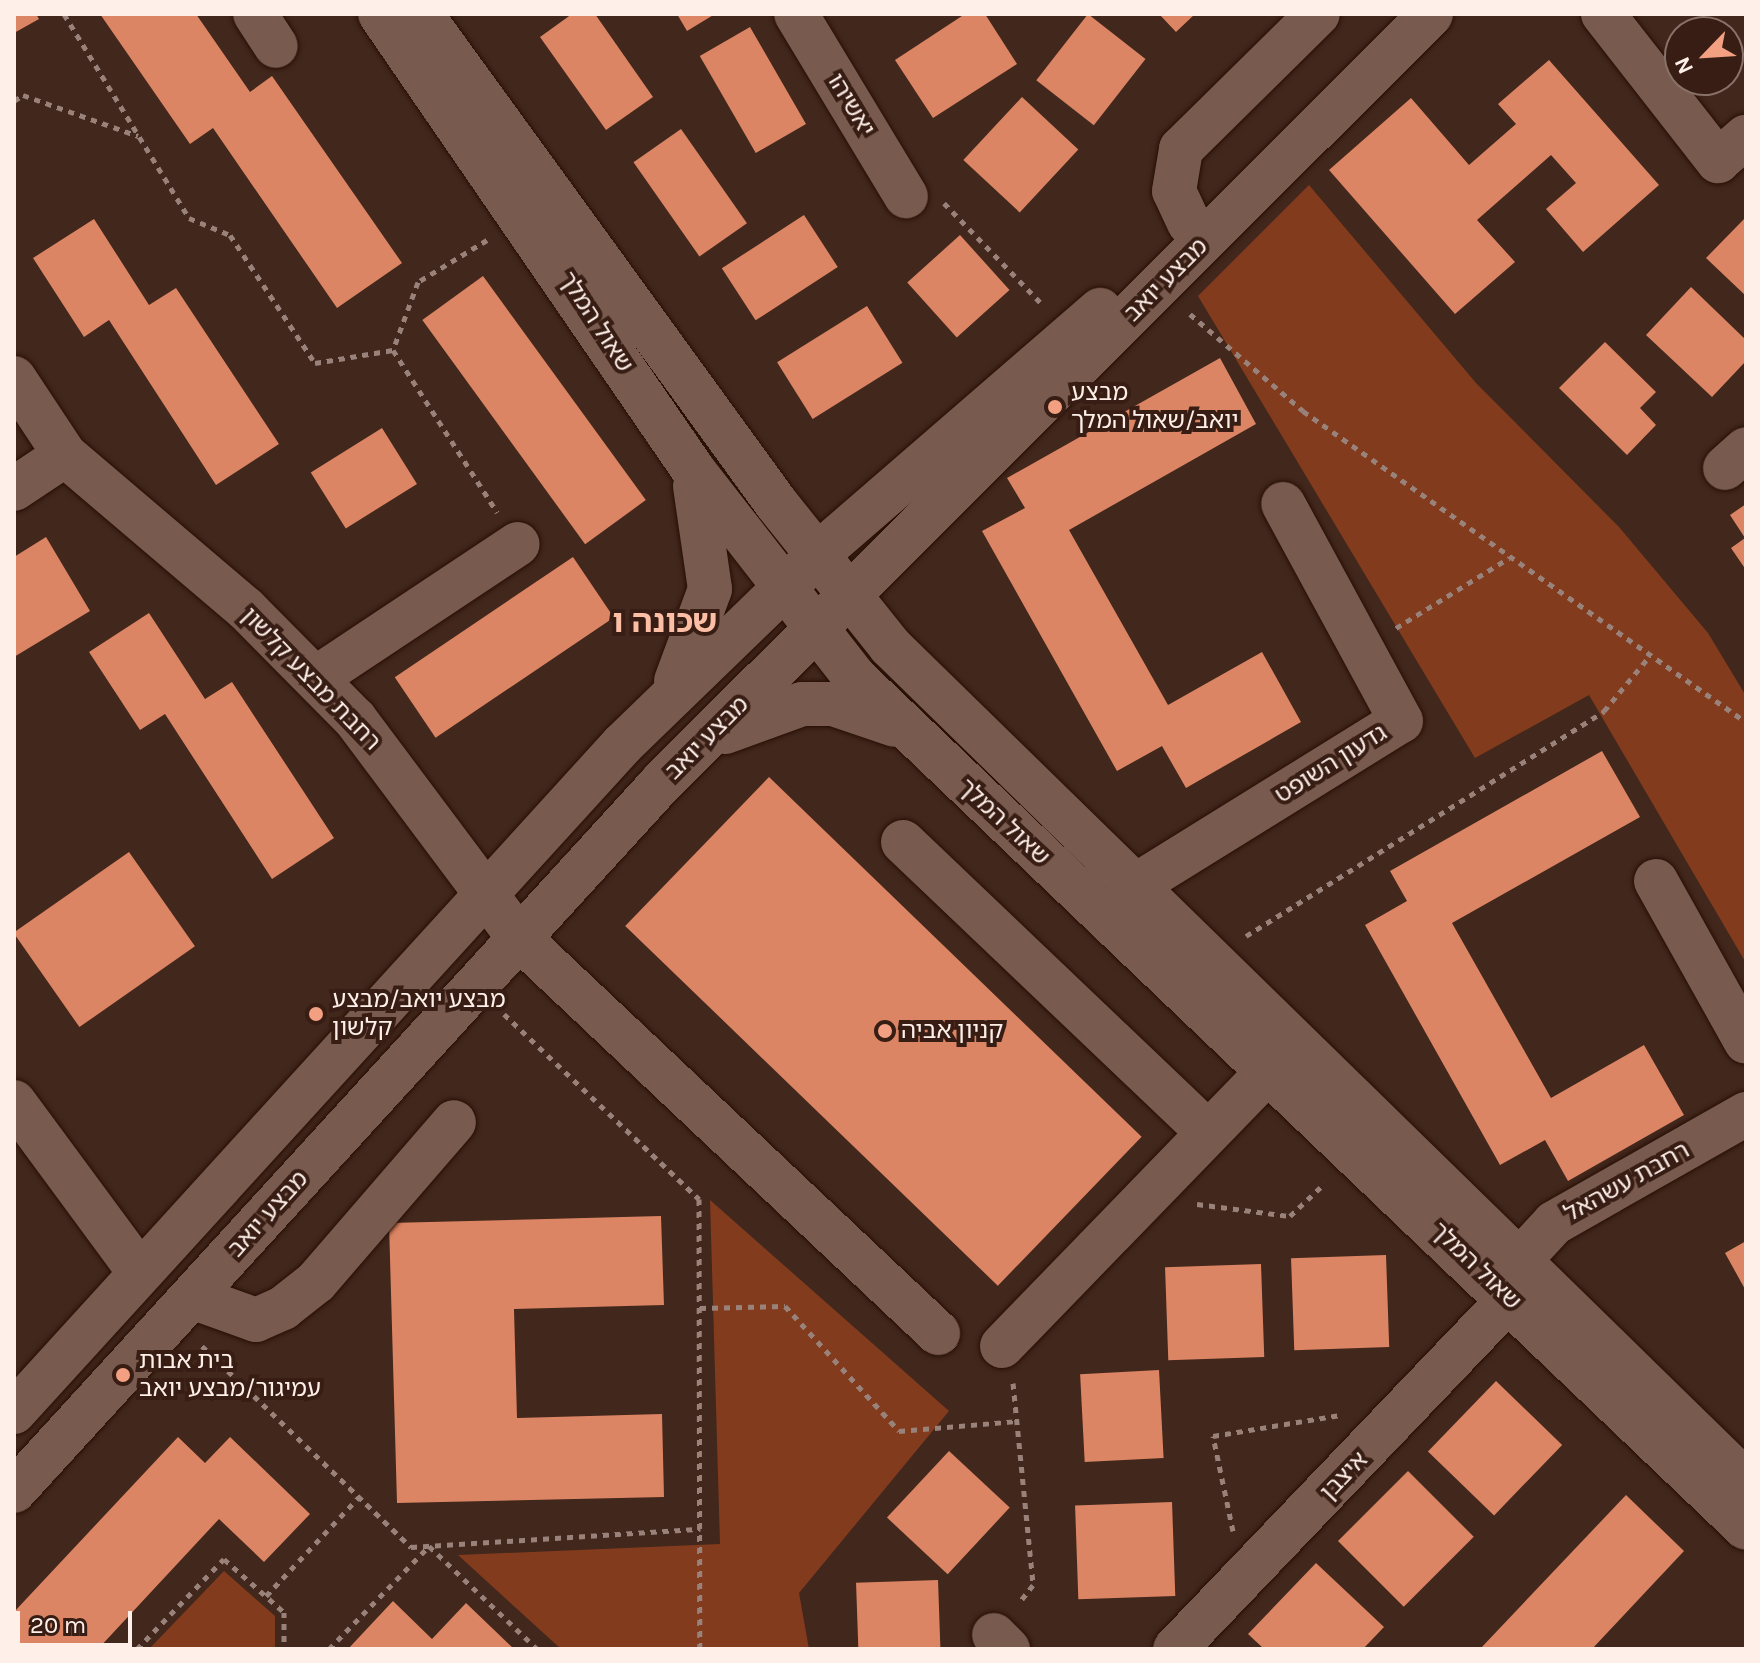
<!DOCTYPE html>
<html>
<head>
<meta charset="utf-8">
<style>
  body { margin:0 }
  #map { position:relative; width:1760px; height:1663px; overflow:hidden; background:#42271c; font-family:Karla,"Noto Sans Hebrew",sans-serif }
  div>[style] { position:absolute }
  .green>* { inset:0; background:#833b1e }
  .building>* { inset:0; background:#dc8564; transform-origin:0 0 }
  .path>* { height:5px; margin-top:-2.5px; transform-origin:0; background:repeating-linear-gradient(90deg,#98827a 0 6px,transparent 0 12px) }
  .roads { filter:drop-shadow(0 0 2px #270f06) drop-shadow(0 0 2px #270f06) }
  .minor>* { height:44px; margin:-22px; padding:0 22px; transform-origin:22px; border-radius:22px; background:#795a4e }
  .dots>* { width:22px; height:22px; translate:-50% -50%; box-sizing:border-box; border:4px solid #371d13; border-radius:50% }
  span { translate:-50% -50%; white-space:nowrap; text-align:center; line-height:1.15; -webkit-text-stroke:8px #371d13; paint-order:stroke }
  .street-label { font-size:24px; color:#feefe9 }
  .poi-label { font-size:24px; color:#feefe9 }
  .left { translate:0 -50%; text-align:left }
  .district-label { font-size:32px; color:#fdbea6; font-weight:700 }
  .frame { position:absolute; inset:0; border:16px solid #feefe9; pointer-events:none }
  .north { position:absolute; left:1664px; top:16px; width:80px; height:80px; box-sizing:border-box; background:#371d13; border:2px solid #877169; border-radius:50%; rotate:245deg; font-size:22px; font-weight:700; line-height:32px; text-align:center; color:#feefe9 }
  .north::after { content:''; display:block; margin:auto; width:28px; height:36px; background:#f2a081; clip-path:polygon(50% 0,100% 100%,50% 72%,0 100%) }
  .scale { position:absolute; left:16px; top:1611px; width:116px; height:36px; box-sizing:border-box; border:4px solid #feefe9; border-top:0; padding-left:10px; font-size:24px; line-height:28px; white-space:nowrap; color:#feefe9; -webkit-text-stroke:6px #371d13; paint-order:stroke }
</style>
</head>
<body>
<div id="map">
  <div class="green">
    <div style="clip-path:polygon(1309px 185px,1476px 383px,1619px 527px,1708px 633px,1746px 696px,1746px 963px,1589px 695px,1475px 758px,1198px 296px)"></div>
    <div style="clip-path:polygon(710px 1200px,949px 1411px,799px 1593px,809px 1649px,561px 1649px,458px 1555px,720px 1544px)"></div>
    <div style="clip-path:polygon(224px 1571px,275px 1616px,275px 1649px,149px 1649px)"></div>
  </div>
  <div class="building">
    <div style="clip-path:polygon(14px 14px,36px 14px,39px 19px,14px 33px)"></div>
    <div style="clip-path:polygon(100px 14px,196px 14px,250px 92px,272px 76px,402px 263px,337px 308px,213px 128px,190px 144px)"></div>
    <div style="clip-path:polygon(572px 14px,595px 14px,653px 97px,606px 130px,540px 37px)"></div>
    <div style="clip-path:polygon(677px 14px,715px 14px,687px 31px)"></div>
    <div style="clip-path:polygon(965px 14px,985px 14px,1017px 64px,933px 118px,895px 60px)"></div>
    <div style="left:1088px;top:14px;width:73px;height:84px;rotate:38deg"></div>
    <div style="clip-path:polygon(1159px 14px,1195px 14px,1176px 32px)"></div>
    <div style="left:750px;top:27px;width:112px;height:58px;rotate:60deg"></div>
    <div style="clip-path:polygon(1549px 60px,1659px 185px,1583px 252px,1546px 209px,1576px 183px,1551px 155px,1477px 220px,1515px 262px,1455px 314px,1329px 170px,1411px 98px,1469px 165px,1516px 124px,1498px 104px)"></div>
    <div style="left:1022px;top:97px;width:77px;height:86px;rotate:43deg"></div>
    <div style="left:681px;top:129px;width:115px;height:58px;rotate:55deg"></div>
    <div style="left:804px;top:215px;width:62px;height:98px;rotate:57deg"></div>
    <div style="clip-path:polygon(1746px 217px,1746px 296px,1706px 258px)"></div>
    <div style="clip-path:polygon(94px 219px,149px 305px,176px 288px,279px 444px,216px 485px,109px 320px,84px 337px,33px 258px)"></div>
    <div style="left:960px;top:235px;width:74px;height:71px;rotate:48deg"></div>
    <div style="left:483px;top:276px;width:277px;height:75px;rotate:54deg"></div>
    <div style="clip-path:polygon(1691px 287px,1746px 340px,1746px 361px,1712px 397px,1646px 335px)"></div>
    <div style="left:867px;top:306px;width:67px;height:106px;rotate:58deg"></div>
    <div style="clip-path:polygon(1605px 342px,1656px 392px,1640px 408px,1656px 425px,1627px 455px,1559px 388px)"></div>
    <div style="clip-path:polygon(1220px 358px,1256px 424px,1069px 530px,1168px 705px,1262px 652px,1301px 722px,1186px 788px,1162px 746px,1117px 771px,982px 531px,1025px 508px,1007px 478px)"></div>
    <div style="left:382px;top:428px;width:66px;height:84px;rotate:58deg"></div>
    <div style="clip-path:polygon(1746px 504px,1746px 570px,1731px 548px,1745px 538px,1730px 515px)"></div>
    <div style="clip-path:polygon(46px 537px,90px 611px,14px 657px,14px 557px)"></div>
    <div style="left:573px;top:557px;width:73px;height:215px;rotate:56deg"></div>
    <div style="clip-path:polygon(149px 613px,205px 699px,232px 682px,334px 838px,272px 879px,165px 714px,140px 730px,89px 652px)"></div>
    <div style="clip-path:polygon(1602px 751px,1640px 817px,1452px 923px,1551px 1098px,1644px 1045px,1684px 1115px,1568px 1181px,1545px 1140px,1500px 1165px,1365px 925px,1407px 901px,1390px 871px)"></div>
    <div style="left:769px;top:777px;width:518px;height:207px;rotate:44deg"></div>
    <div style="left:129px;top:852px;width:115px;height:141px;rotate:55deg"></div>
    <div style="clip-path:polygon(661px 1216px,664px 1305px,514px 1309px,517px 1418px,662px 1414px,664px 1497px,397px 1503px,389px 1223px)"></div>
    <div style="clip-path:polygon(1746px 1241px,1746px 1291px,1725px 1253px)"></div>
    <div style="left:1386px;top:1255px;width:92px;height:95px;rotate:88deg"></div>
    <div style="left:1261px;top:1264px;width:93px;height:96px;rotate:88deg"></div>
    <div style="left:1159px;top:1370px;width:88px;height:79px;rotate:87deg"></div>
    <div style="left:1496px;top:1381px;width:92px;height:98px;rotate:44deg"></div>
    <div style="clip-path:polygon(178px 1437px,205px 1463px,230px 1437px,310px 1514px,264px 1562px,219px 1519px,98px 1649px,14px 1649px,14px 1612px)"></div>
    <div style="left:949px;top:1451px;width:83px;height:91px;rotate:43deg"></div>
    <div style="left:1408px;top:1471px;width:93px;height:99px;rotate:45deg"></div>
    <div style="clip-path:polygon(1626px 1495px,1684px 1551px,1592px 1649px,1480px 1649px)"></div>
    <div style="left:1172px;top:1502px;width:94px;height:97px;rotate:88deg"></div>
    <div style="clip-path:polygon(1316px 1563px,1384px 1627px,1363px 1649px,1264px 1649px,1248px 1634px)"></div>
    <div style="left:938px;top:1580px;width:69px;height:82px;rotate:88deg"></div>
    <div style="clip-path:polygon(393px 1601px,432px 1639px,466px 1603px,514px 1649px,348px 1649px)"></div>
  </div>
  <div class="path">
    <div style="left:64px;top:14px;width:239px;rotate:58.5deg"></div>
    <div style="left:189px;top:218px;width:44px;rotate:22.5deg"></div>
    <div style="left:230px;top:235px;width:154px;rotate:56.4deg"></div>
    <div style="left:315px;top:363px;width:79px;rotate:-9.5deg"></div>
    <div style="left:14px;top:101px;width:11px;rotate:-34deg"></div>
    <div style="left:23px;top:95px;width:122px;rotate:19.6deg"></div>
    <div style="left:944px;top:203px;width:142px;rotate:45.9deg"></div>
    <div style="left:487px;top:240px;width:81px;rotate:148.7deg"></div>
    <div style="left:418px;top:282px;width:72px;rotate:110.2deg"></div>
    <div style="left:393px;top:350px;width:193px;rotate:57.3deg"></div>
    <div style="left:1190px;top:314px;width:149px;rotate:40.6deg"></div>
    <div style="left:1303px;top:411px;width:541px;rotate:35.07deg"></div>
    <div style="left:1396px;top:628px;width:133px;rotate:-31.8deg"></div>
    <div style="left:1246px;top:936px;width:423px;rotate:-32.1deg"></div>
    <div style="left:1604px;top:711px;width:70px;rotate:-50.2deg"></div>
    <div style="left:504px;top:1014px;width:269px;rotate:43.5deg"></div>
    <div style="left:699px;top:1199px;width:450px;rotate:89.9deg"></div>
    <div style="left:1197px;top:1204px;width:94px;rotate:7.4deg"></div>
    <div style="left:1290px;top:1216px;width:48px;rotate:-43.3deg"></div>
    <div style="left:700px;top:1308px;width:85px;rotate:-1.3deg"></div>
    <div style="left:785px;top:1306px;width:169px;rotate:47.6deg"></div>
    <div style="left:899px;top:1431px;width:118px;rotate:-4.8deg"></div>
    <div style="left:202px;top:1346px;width:290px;rotate:43.9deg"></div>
    <div style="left:411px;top:1547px;width:290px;rotate:-3.6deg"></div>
    <div style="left:1013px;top:1383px;width:203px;rotate:84.3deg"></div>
    <div style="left:1033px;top:1585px;width:23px;rotate:128deg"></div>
    <div style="left:1233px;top:1531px;width:97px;rotate:-101.9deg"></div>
    <div style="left:1213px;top:1436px;width:129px;rotate:-9.4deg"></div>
    <div style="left:266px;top:1596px;width:136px;rotate:-46.8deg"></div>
    <div style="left:137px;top:1649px;width:125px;rotate:-46deg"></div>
    <div style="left:224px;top:1559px;width:80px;rotate:41.5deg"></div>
    <div style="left:284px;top:1612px;width:37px;rotate:90deg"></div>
    <div style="left:329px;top:1649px;width:144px;rotate:-45.8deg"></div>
    <div style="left:429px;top:1546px;width:149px;rotate:43.6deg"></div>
  </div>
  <div class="roads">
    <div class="minor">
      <div style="left:255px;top:14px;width:38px;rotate:57deg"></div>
      <div style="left:380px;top:14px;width:554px;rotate:55.51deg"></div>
      <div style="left:694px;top:471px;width:262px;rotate:52.1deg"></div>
      <div style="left:855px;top:678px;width:1231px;rotate:43.65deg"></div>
      <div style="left:421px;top:14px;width:604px;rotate:54.02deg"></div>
      <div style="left:776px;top:503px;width:183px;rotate:51.4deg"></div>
      <div style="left:890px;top:646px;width:1197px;rotate:44.32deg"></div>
      <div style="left:796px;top:14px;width:213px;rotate:58.9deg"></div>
      <div style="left:1603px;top:14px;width:187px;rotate:52deg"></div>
      <div style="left:1718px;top:161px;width:37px;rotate:-41deg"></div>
      <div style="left:1189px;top:223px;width:35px;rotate:-115deg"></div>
      <div style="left:1174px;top:191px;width:43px;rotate:-80.5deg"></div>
      <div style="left:1181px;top:149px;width:192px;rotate:-44.6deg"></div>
      <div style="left:14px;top:378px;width:92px;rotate:56.5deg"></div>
      <div style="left:65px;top:455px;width:238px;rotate:40.4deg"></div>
      <div style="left:246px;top:609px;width:155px;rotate:45.3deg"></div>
      <div style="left:355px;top:719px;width:274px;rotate:53.2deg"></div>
      <div style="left:519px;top:938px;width:576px;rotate:43.31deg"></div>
      <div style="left:1725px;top:468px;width:28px;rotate:-42deg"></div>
      <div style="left:14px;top:489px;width:61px;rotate:-33.7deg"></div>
      <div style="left:316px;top:678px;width:242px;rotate:-33.6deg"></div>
      <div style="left:676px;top:681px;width:98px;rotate:-69.7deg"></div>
      <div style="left:710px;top:589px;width:104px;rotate:-98.3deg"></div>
      <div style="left:725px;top:732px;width:82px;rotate:-20deg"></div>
      <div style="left:802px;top:704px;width:31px"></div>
      <div style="left:833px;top:704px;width:65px;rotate:18.7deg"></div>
      <div style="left:903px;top:842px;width:421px;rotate:43.6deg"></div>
      <div style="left:1656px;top:881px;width:184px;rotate:60.8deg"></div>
      <div style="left:1133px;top:887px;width:315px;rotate:-31.8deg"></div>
      <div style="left:1401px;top:721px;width:247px;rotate:-118.5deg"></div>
      <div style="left:14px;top:1102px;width:212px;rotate:53.6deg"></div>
      <div style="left:1518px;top:1262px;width:53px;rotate:-47.3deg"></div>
      <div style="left:1554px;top:1223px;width:221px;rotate:-29.6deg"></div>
      <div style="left:192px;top:1297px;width:68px;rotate:19.8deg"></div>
      <div style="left:256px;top:1320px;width:30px;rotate:-24deg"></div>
      <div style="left:283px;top:1308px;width:42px;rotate:-38.2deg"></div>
      <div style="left:316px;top:1282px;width:211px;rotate:-49.2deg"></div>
      <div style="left:1002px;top:1346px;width:387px;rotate:-45.9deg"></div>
      <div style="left:14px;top:1412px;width:904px;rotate:-47.65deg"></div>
      <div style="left:623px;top:744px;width:281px;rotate:-44.1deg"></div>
      <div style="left:825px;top:548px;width:364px;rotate:-40.9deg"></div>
      <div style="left:14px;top:1491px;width:961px;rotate:-47.57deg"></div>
      <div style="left:662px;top:782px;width:1087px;rotate:-44.96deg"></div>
      <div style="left:994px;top:1635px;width:20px;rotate:45deg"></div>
      <div style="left:1175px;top:1649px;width:484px;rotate:-46.3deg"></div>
    </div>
  </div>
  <div class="dots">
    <div style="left:1055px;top:407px;background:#f2a081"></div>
    <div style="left:316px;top:1014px;background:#f2a081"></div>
    <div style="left:885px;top:1031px;background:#f2a081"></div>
    <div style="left:123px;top:1375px;background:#f2a081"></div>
  </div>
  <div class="street-label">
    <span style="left:851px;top:105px;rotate:59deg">יאשיהו</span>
    <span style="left:1166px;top:280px;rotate:-45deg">מבצע יואב</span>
    <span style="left:596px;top:322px;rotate:57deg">שאול המלך</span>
    <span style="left:311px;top:679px;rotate:46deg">רחבת מבצע קלשון</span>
    <span style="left:707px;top:738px;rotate:-45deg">מבצע יואב</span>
    <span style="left:1331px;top:764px;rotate:-32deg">גדעון השופט</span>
    <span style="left:1004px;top:822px;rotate:43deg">שאול המלך</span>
    <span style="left:1627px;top:1182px;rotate:-29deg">רחבת עשהאל</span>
    <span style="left:268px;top:1214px;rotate:-48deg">מבצע יואב</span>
    <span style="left:1476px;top:1266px;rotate:44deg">שאול המלך</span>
    <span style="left:1344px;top:1476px;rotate:-46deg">איצבן</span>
  </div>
  <div class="poi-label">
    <span class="left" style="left:1071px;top:407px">מבצע<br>יואב/שאול המלך</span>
    <span class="left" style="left:332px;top:1014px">מבצע יואב/מבצע<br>קלשון</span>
    <span class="left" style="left:901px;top:1031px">קניון אביה</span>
    <span class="left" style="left:139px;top:1375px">בית אבות<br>עמיגור/מבצע יואב</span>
  </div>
  <div class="district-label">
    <span style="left:665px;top:622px">שכונה ו</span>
  </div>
  <div class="frame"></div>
  <div class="north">N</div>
  <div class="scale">20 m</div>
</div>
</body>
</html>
